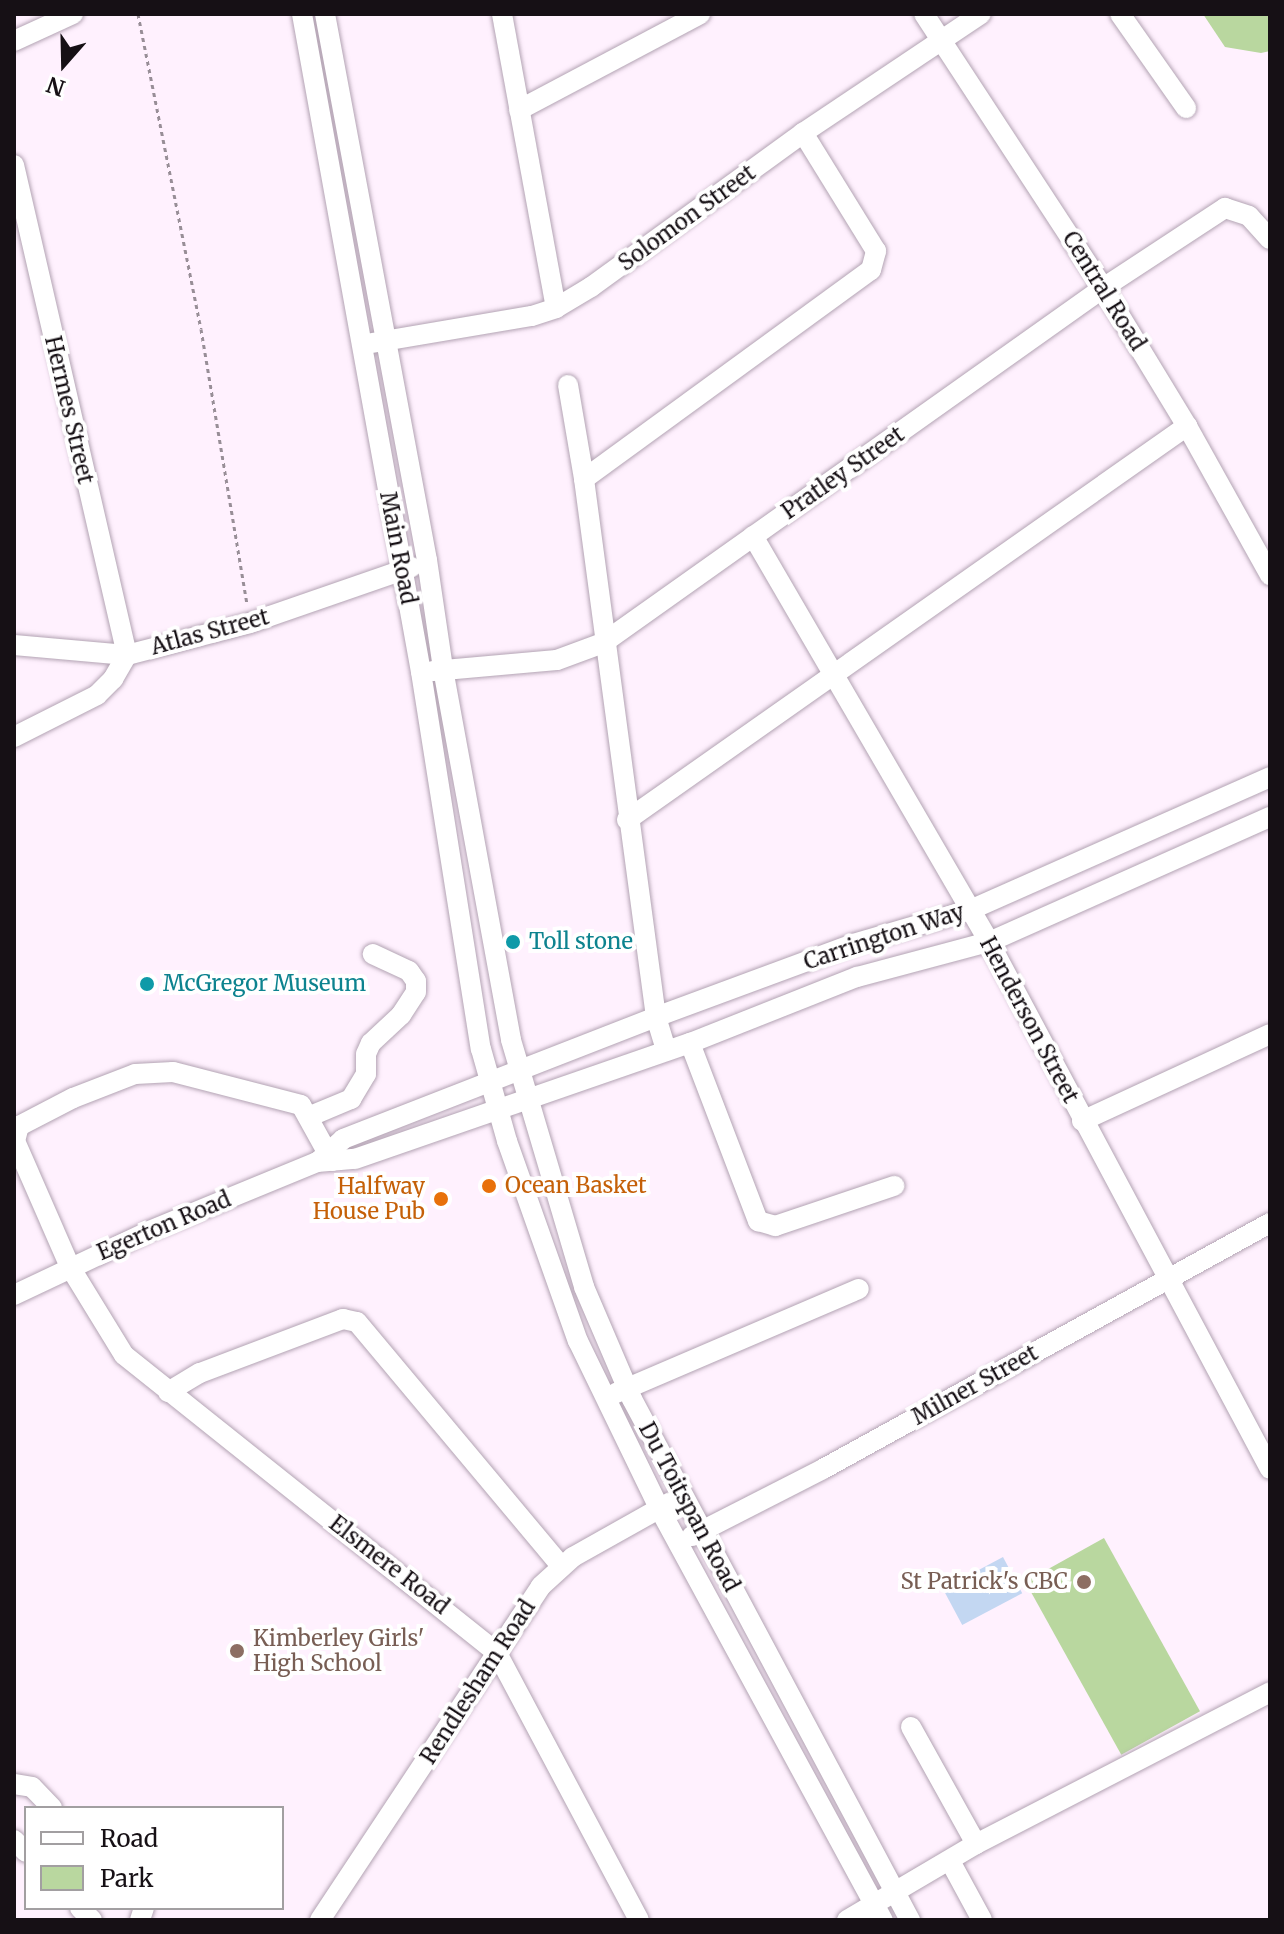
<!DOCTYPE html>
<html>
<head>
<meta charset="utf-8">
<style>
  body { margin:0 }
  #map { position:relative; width:1284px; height:1934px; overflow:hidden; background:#fff1fe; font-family:Merriweather,serif }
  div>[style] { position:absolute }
  .green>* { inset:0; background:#b9d79f; transform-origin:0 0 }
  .water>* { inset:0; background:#c3d7f2; transform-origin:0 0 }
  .path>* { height:3px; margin-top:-1.5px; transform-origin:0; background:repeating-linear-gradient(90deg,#988e97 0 4px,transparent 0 8px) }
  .roads { filter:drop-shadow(0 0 2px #b3a3b3) drop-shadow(0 0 2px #b3a3b3) }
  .minor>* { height:20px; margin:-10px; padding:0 10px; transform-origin:10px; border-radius:10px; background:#fff }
  .dots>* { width:22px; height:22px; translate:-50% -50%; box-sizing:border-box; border:4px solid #fff; border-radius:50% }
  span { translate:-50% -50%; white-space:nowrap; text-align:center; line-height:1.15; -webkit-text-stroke:8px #fff; paint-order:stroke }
  .street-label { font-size:22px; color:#161015 }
  .culture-label { font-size:22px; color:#0d838f }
  .left { translate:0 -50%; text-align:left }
  .food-label { font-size:22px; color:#c56008 }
  .right { translate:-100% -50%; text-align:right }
  .education-label { font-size:22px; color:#785e54 }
  .frame { position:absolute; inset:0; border:16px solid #161015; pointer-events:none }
  .legend { position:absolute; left:24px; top:1806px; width:260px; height:104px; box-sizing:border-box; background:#fff; border:2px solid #a29fa1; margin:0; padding:10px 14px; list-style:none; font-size:24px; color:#161015 }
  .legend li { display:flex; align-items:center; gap:16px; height:40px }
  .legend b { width:40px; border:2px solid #a29fa1 }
  .north { position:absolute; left:24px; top:24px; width:80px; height:80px; -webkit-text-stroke:6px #fff; paint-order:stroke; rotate:200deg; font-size:22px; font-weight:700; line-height:32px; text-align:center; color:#161015 }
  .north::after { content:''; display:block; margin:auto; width:28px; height:36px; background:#161015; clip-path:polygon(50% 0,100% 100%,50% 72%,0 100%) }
</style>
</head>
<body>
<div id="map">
  <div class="green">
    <div style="clip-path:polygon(1203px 14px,1270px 14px,1270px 51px,1261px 53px,1225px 47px)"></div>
    <div style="left:1104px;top:1538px;width:198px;height:90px;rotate:61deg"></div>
  </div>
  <div class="water">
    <div style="left:1003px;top:1557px;width:41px;height:68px;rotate:62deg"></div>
  </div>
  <div class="path">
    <div style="left:138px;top:14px;width:321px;rotate:78.7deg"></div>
    <div style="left:201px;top:329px;width:279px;rotate:80.5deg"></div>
  </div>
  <div class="roads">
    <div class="minor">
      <div style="left:302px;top:14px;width:669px;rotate:79.75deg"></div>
      <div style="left:421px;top:672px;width:382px;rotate:81deg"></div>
      <div style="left:481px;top:1049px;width:96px;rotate:74.2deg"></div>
      <div style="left:507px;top:1141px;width:212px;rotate:70.5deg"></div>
      <div style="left:578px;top:1341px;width:186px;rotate:64.1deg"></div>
      <div style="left:659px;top:1508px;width:469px;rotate:61.5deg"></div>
      <div style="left:325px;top:14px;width:555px;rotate:79.42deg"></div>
      <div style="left:427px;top:560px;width:110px;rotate:81.6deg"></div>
      <div style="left:443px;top:669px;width:377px;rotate:79.6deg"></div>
      <div style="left:511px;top:1040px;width:258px;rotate:73.5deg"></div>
      <div style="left:584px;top:1287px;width:122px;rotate:66.8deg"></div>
      <div style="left:632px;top:1399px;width:591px;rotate:61.92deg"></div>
      <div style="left:502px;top:14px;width:299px;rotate:79.6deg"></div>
      <div style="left:924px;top:14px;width:327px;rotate:56.8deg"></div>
      <div style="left:1103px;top:288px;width:162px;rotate:58.7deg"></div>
      <div style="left:1187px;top:426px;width:171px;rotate:60.9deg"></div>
      <div style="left:1120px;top:14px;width:115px;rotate:54.9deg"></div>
      <div style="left:14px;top:41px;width:65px;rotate:-24.6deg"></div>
      <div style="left:519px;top:110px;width:205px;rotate:-27.9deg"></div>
      <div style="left:14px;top:165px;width:503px;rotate:77.01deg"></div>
      <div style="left:372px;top:343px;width:162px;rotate:-9.6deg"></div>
      <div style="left:532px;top:316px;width:25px;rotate:-18deg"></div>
      <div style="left:556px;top:308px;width:41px;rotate:-31deg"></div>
      <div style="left:591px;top:287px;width:262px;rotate:-36deg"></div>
      <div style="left:803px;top:133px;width:214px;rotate:-33.8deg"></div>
      <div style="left:568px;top:385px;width:95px;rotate:80.3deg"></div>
      <div style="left:584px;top:479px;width:543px;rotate:82.38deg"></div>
      <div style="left:656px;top:1017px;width:34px;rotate:73deg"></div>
      <div style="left:584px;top:479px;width:355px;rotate:-36.1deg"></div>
      <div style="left:871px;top:270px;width:20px;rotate:-75deg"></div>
      <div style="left:876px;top:251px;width:139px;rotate:-121.7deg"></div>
      <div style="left:753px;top:536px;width:470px;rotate:59.8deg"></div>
      <div style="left:989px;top:942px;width:597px;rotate:61.93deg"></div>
      <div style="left:14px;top:645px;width:113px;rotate:5.1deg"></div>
      <div style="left:127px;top:655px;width:127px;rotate:-14.6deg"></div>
      <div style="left:250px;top:623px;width:171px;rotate:-19.1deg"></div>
      <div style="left:433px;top:671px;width:124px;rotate:-5.1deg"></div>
      <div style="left:557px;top:660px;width:49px;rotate:-20.3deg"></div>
      <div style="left:603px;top:643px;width:613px;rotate:-35.37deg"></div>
      <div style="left:1103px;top:288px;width:146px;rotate:-33.3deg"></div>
      <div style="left:1225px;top:208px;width:25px;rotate:18deg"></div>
      <div style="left:1249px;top:216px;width:31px;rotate:48deg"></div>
      <div style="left:14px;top:737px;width:93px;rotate:-26.8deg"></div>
      <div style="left:97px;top:695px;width:23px;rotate:-45deg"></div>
      <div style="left:113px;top:679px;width:28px;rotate:-60deg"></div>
      <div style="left:627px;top:820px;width:685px;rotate:-35.13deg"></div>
      <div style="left:690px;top:1043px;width:191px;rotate:69.1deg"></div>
      <div style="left:758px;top:1221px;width:18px;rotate:16deg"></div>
      <div style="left:775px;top:1226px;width:126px;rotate:-18.6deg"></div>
      <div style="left:308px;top:1117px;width:47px;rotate:-22.7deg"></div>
      <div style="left:351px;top:1099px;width:29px;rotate:-59deg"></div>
      <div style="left:366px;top:1074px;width:20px;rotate:-90deg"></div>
      <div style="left:366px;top:1054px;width:12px;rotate:-66deg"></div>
      <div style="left:371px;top:1043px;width:41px;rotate:-43deg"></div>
      <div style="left:401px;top:1015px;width:27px;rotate:-57deg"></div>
      <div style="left:416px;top:992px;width:11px;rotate:-90deg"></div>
      <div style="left:416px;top:981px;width:12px;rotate:-125deg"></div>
      <div style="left:409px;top:971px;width:40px;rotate:-155deg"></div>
      <div style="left:1082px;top:1121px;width:207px;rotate:-24.8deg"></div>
      <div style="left:320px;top:1160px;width:31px;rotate:-42deg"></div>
      <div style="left:343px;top:1139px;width:336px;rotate:-21.3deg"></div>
      <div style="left:656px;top:1017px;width:210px;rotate:-20.3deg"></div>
      <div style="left:853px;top:944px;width:122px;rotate:-16.2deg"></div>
      <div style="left:970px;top:910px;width:328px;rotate:-23.9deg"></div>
      <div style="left:332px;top:1161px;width:64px;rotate:-119deg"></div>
      <div style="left:301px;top:1105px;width:132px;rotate:-165.5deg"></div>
      <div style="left:173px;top:1072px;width:38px;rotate:177deg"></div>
      <div style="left:135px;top:1074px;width:66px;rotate:158.8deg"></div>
      <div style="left:73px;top:1098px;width:61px;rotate:152.6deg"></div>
      <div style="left:19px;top:1126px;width:16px;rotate:105deg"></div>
      <div style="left:15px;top:1141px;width:137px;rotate:66.4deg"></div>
      <div style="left:70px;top:1267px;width:103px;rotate:58.5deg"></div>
      <div style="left:124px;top:1355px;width:477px;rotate:38.6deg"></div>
      <div style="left:497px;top:1653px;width:302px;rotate:62deg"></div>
      <div style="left:14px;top:1295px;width:147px;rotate:-25.3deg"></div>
      <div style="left:147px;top:1232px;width:184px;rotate:-22.4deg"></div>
      <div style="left:317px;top:1162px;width:38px;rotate:-5deg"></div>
      <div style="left:355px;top:1159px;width:355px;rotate:-19.1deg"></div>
      <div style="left:690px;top:1043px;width:180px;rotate:-21.6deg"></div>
      <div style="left:857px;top:977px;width:137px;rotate:-14.9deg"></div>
      <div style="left:989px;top:942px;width:308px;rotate:-24deg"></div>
      <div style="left:168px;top:1392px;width:37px;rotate:-31deg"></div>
      <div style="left:200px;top:1373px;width:153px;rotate:-20.7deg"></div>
      <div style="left:343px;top:1319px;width:14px;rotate:12deg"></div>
      <div style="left:357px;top:1322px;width:318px;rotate:50.1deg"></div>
      <div style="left:616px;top:1393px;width:264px;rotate:-23.2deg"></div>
      <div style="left:692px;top:1536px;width:147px;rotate:-27.1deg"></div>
      <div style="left:823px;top:1469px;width:510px;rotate:-28.83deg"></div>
      <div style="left:911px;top:1727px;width:134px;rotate:60.9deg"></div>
      <div style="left:14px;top:1784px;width:18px;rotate:9deg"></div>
      <div style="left:32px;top:1787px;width:29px;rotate:46deg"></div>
      <div style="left:14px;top:1840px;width:17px;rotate:45deg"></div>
      <div style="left:950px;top:1861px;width:67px;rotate:61.5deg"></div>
      <div style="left:80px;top:1908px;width:17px;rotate:45deg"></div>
      <div style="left:140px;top:1920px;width:13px;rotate:-72deg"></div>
      <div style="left:320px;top:1920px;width:400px;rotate:-56.5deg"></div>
      <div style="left:541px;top:1586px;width:43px;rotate:-42.2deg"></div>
      <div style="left:573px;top:1557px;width:112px;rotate:-29.3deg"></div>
      <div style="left:847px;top:1920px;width:150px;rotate:-30.5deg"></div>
      <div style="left:976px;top:1844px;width:331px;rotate:-27.3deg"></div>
    </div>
  </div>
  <div class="dots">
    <div style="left:513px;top:942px;background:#0f9aa8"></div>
    <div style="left:147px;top:984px;background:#0f9aa8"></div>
    <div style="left:489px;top:1186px;background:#e8710a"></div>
    <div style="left:441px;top:1199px;background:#e8710a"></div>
    <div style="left:1084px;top:1582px;background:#8d6e63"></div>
    <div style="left:237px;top:1651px;background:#8d6e63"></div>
  </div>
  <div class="street-label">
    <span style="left:687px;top:218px;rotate:-36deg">Solomon Street</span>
    <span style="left:1104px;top:291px;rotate:58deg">Central Road</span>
    <span style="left:69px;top:410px;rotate:77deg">Hermes Street</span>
    <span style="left:843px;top:473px;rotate:-35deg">Pratley Street</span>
    <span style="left:398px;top:548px;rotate:79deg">Main Road</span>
    <span style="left:210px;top:632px;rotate:-15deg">Atlas Street</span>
    <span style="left:884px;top:937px;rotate:-18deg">Carrington Way</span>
    <span style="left:1029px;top:1020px;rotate:62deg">Henderson Street</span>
    <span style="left:164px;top:1226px;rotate:-23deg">Egerton Road</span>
    <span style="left:975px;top:1385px;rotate:-29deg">Milner Street</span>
    <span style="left:689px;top:1507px;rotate:62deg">Du Toitspan Road</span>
    <span style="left:389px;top:1565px;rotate:38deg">Elsmere Road</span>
    <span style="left:478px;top:1682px;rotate:-57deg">Rendlesham Road</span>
  </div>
  <div class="culture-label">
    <span class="left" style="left:529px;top:942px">Toll stone</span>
    <span class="left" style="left:163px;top:984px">McGregor Museum</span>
  </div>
  <div class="food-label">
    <span class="right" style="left:425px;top:1199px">Halfway<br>House Pub</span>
    <span class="left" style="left:505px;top:1186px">Ocean Basket</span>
  </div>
  <div class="education-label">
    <span class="right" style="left:1068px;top:1582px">St Patrick's CBC</span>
    <span class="left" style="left:253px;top:1651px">Kimberley Girls'<br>High School</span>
  </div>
  <div class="frame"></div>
  <ul class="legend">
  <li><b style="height:10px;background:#fff"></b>Road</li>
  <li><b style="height:22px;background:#b9d79f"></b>Park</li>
  </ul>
  <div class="north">N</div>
</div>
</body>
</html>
